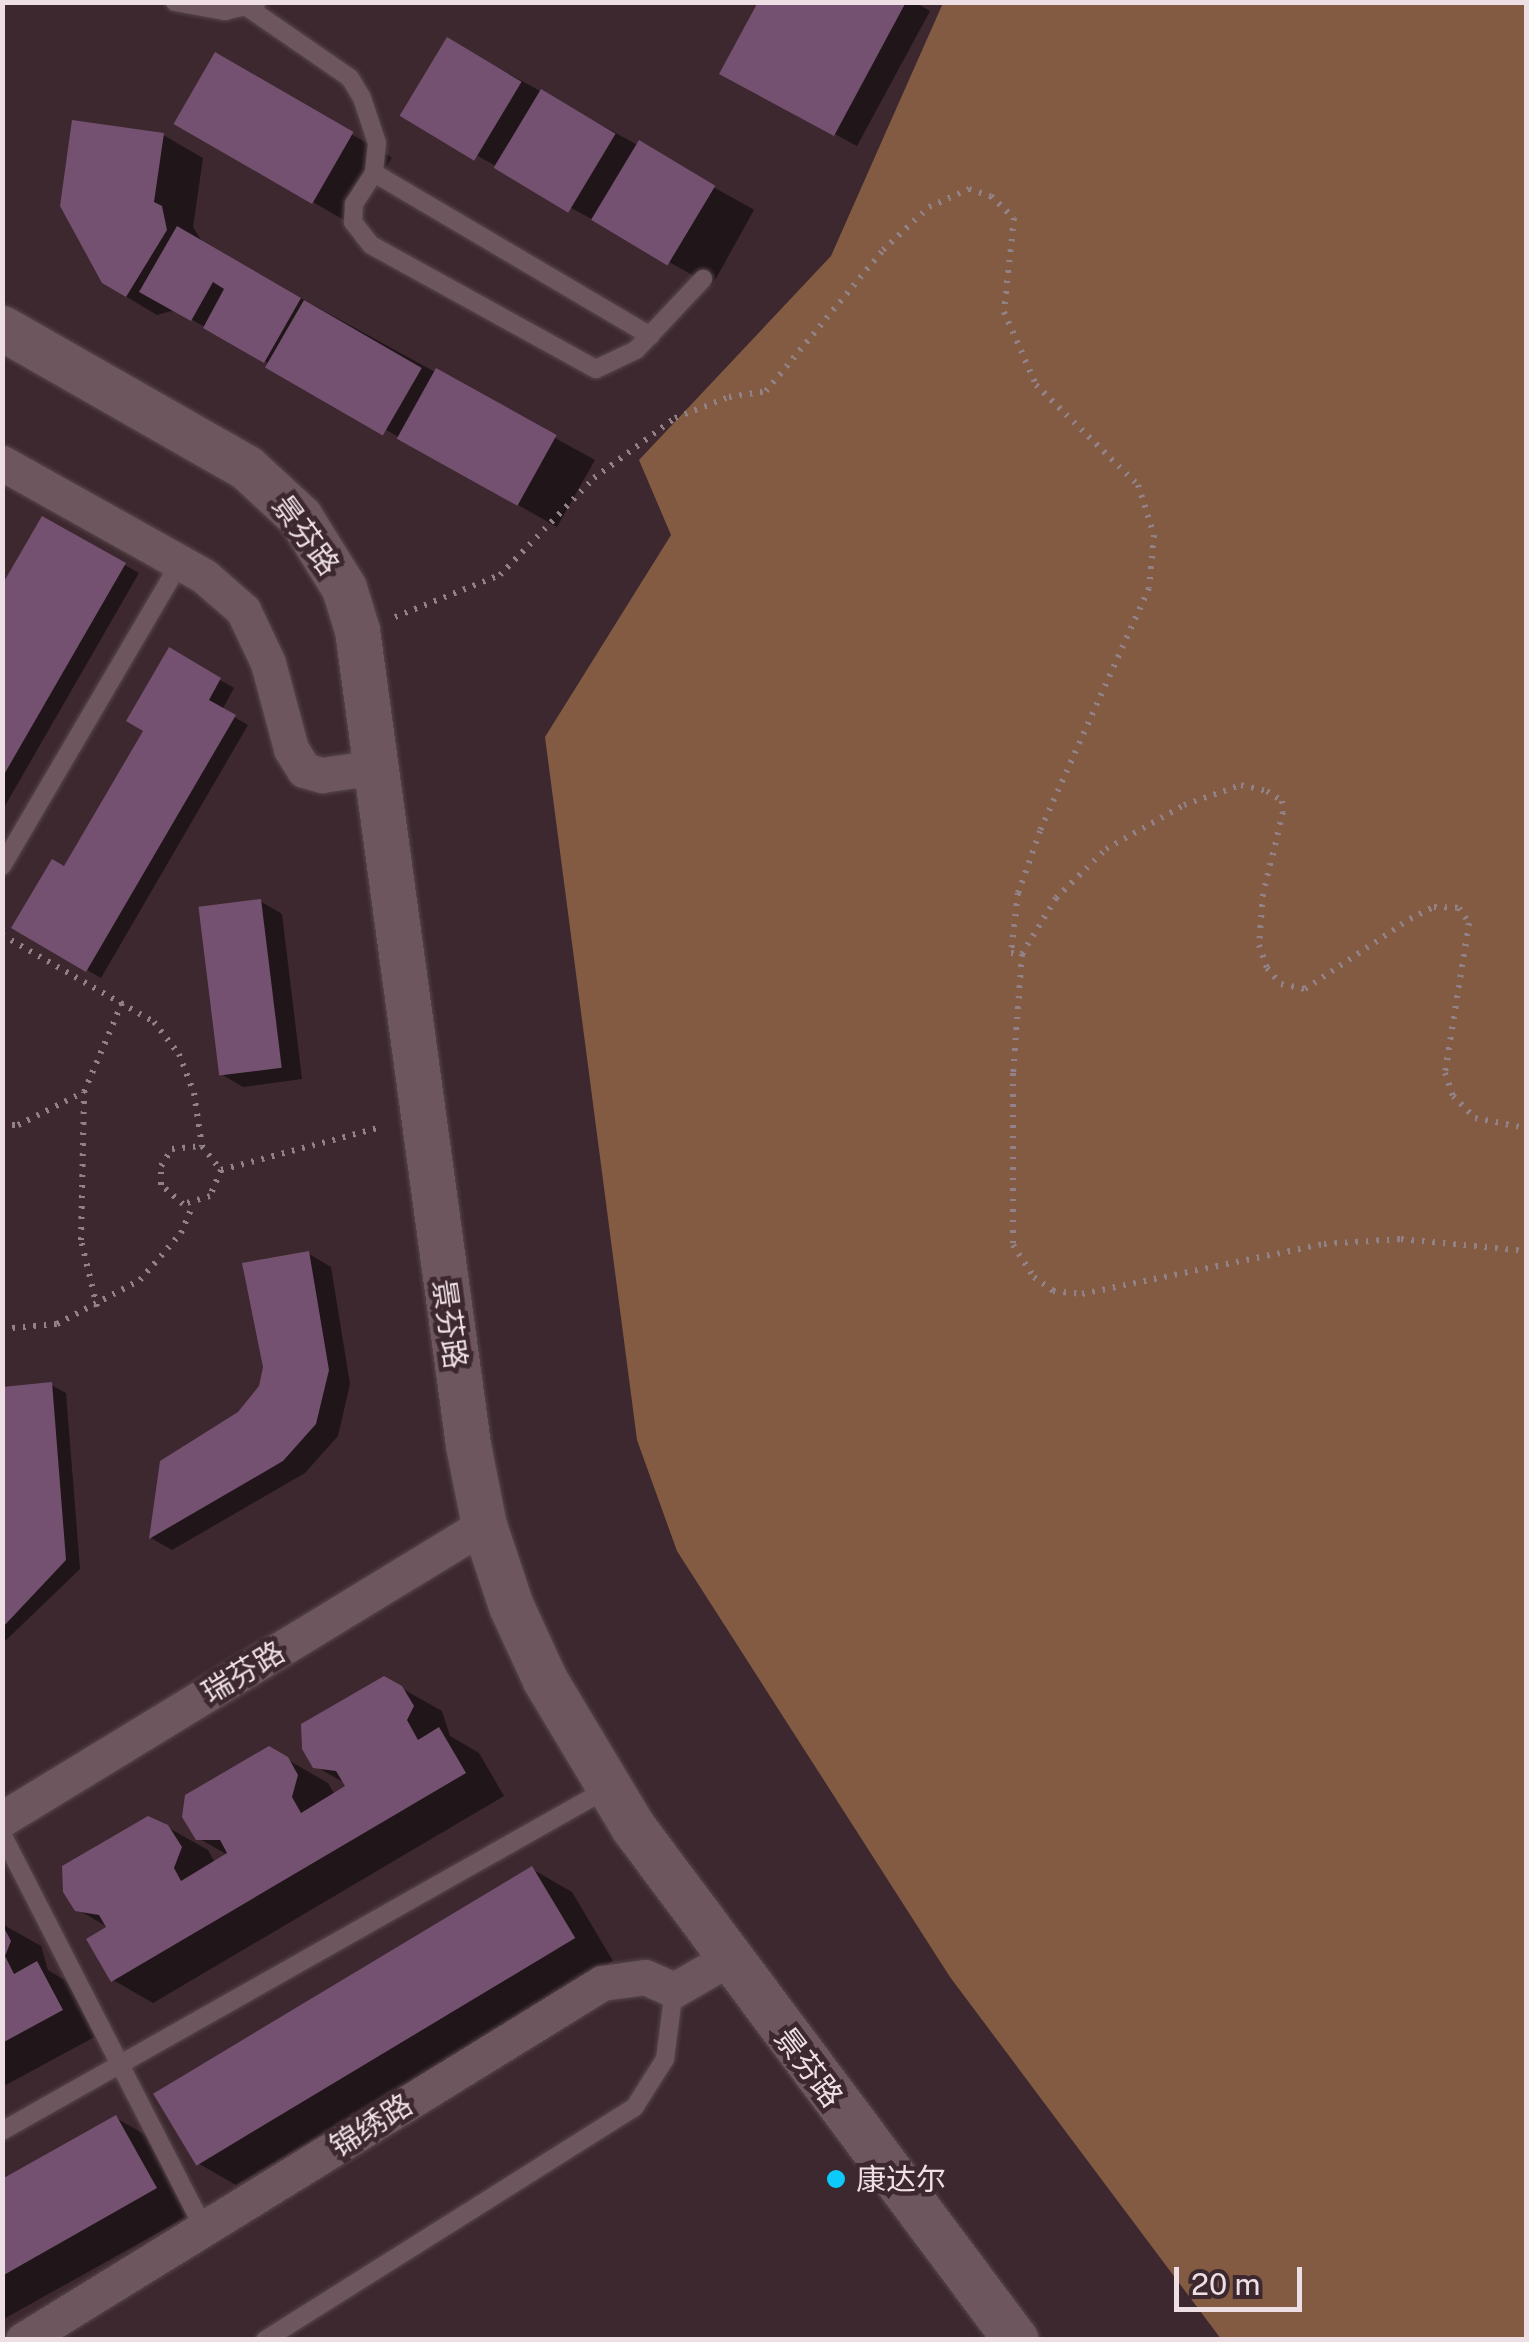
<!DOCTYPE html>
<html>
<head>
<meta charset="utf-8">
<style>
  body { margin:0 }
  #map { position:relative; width:1529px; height:2342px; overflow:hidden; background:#3c282e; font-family:"Public Sans","Noto Sans SC",sans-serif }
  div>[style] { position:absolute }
  .forest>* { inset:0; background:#835b43 }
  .shadow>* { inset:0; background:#0007; transform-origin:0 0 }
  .building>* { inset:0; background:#745170; transform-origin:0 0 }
  .path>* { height:6px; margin-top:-3px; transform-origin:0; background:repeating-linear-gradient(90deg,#928186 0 2.5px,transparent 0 10.5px) }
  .roads { filter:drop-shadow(0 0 2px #57464c) drop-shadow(0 0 2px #57464c) }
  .service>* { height:18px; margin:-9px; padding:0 9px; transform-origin:9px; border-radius:9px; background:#6d565d }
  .minor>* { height:35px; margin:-17.5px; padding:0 17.5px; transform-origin:17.5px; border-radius:17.5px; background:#6d565d }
  .tertiary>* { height:45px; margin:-22.5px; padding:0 22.5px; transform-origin:22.5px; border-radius:22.5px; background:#6d565d }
  .dots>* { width:28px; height:28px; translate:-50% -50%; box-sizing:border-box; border:5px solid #3c282e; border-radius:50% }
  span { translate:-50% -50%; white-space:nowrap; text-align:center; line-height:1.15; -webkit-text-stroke:9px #3c282e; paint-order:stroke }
  .street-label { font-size:30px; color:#eddfe3 }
  .poi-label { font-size:30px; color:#eddfe3 }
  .left { translate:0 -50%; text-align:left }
  .frame { position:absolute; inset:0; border:5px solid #eddfe3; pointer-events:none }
  .scale { position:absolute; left:1174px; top:2267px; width:128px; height:45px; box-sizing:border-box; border:5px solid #eddfe3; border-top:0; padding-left:12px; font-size:30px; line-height:35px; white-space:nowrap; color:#eddfe3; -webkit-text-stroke:8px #3c282e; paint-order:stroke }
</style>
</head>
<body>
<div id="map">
  <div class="forest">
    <div style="clip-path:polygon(943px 3px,1526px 3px,1526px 2339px,1221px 2339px,950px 1977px,677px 1551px,637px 1440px,545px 737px,671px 535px,639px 460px,831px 256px)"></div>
  </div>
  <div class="shadow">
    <div style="clip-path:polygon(761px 2px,915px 2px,930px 11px,857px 146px,744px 85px)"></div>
    <div style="left:448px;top:40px;width:350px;height:87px;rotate:29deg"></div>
    <div style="left:216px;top:56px;width:203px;height:78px;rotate:30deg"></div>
    <div style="clip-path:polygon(163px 135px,203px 158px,193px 227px,204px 245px,595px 460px,557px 527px,175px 310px,157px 315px,117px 291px)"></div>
    <div style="clip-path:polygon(43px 519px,139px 573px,2px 811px,2px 590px)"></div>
    <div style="clip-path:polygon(170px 651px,234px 688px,222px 710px,248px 725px,101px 978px,15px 927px,65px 869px,146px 730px)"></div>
    <div style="clip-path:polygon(260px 901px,282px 914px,302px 1079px,243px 1087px,221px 1074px)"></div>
    <div style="clip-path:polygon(309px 1254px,331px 1267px,350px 1384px,338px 1436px,305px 1473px,172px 1550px,151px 1538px,162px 1463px,240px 1414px,261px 1387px)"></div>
    <div style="clip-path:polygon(51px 1385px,66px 1393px,80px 1569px,2px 1644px,2px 1389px)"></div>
    <div style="clip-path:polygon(401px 1688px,442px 1711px,450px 1736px,479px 1753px,504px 1796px,153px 2003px,113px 1980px,109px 1928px,77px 1909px,167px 1827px,208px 1850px,215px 1863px,228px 1855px,198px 1838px,269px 1749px,328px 1783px,335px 1795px,350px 1786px,315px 1766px)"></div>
    <div style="clip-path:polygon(532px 1869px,572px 1892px,613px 1961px,236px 2185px,196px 2162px)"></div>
    <div style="clip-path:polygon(2px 1924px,41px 1946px,48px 1970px,76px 1987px,102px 2033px,2px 2087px)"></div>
    <div style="clip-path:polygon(116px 2118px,156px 2141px,195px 2212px,2px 2320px,2px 2182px)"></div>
  </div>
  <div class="building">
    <div style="clip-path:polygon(758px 2px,906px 2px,834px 136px,719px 74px)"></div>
    <div style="left:447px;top:37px;width:87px;height:92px;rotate:31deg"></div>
    <div style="left:215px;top:52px;width:160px;height:83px;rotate:30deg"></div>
    <div style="left:541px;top:89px;width:87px;height:92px;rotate:31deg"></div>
    <div style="clip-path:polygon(72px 120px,164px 133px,154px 202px,162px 206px,167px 230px,126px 297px,102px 283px,60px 206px)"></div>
    <div style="left:639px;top:140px;width:89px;height:93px;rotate:31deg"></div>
    <div style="clip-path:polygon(177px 226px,301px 298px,264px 363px,203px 328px,224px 289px,213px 282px,191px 321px,139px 292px)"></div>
    <div style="left:304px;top:300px;width:136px;height:78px;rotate:30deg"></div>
    <div style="left:436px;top:368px;width:138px;height:81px;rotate:29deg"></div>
    <div style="clip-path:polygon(42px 516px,126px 563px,2px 778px,2px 585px)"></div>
    <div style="clip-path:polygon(169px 647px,221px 678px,209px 700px,236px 715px,86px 972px,11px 928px,52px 859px,64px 866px,143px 731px,126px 721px)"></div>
    <div style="left:261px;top:899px;width:170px;height:63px;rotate:83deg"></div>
    <div style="clip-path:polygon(309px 1251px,329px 1370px,316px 1424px,283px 1461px,149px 1539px,160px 1461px,238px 1412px,259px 1386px,263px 1367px,242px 1263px)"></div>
    <div style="clip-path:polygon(52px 1382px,66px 1560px,2px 1628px,2px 1387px)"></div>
    <div style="clip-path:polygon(384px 1676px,402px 1686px,414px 1706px,407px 1720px,418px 1740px,439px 1727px,466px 1773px,111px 1982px,86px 1939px,106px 1927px,99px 1915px,75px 1911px,63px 1892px,62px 1866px,148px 1816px,168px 1825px,182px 1847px,174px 1868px,181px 1881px,227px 1853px,220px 1840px,196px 1840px,182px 1817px,185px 1795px,269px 1746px,288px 1757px,298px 1775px,292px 1797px,301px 1813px,345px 1786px,336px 1771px,313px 1768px,302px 1749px,301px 1724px)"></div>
    <div style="left:532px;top:1866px;width:84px;height:442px;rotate:59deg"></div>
    <div style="clip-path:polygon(2px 1924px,11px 1941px,5px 1956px,14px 1974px,37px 1961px,63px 2010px,2px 2043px)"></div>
    <div style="clip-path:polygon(116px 2115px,157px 2188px,2px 2276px,2px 2179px)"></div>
  </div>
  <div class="path">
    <div style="left:395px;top:617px;width:113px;rotate:-21.8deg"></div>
    <div style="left:500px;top:575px;width:135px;rotate:-45.9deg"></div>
    <div style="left:594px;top:478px;width:101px;rotate:-36.5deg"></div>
    <div style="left:675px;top:418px;width:58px;rotate:-21.3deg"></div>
    <div style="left:729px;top:397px;width:37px;rotate:-9deg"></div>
    <div style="left:766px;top:391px;width:183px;rotate:-50.3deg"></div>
    <div style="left:883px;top:250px;width:63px;rotate:-43.1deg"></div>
    <div style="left:929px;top:207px;width:44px;rotate:-24.2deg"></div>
    <div style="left:969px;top:189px;width:23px;rotate:18deg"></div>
    <div style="left:991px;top:196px;width:32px;rotate:44deg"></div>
    <div style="left:1014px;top:218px;width:95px;rotate:96.1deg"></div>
    <div style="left:1004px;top:312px;width:80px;rotate:66.3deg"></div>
    <div style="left:1036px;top:385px;width:143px;rotate:44.4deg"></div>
    <div style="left:1138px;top:485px;width:52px;rotate:72.3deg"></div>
    <div style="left:1154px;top:535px;width:53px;rotate:95.4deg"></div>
    <div style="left:1149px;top:588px;width:266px;rotate:114.2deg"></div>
    <div style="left:1040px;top:831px;width:66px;rotate:109.5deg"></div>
    <div style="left:1018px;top:893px;width:60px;rotate:96.7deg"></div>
    <div style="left:1011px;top:953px;width:11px;rotate:5deg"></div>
    <div style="left:1022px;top:954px;width:66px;rotate:-58.7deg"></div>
    <div style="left:1056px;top:898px;width:70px;rotate:-44.4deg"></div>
    <div style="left:1106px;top:849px;width:90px;rotate:-29.4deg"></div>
    <div style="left:1184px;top:805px;width:60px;rotate:-19.3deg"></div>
    <div style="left:1241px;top:785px;width:27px;rotate:13deg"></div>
    <div style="left:1267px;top:791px;width:18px;rotate:34deg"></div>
    <div style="left:1282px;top:801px;width:11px;rotate:85deg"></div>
    <div style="left:1283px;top:812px;width:84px;rotate:103.7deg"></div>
    <div style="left:1263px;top:894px;width:51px;rotate:94.5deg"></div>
    <div style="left:1259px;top:945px;width:24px;rotate:71deg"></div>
    <div style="left:1267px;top:968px;width:21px;rotate:49deg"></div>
    <div style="left:1281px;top:984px;width:25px;rotate:12deg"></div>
    <div style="left:1305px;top:989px;width:126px;rotate:-33.7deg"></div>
    <div style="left:1410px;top:919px;width:27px;rotate:-27deg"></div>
    <div style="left:1434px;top:907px;width:25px;rotate:2deg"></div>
    <div style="left:1459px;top:908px;width:18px;rotate:56deg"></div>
    <div style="left:1469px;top:923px;width:152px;rotate:99.1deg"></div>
    <div style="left:1445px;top:1073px;width:24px;rotate:71deg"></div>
    <div style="left:1453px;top:1096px;width:31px;rotate:45deg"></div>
    <div style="left:1475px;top:1118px;width:52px;rotate:11.1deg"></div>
    <div style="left:2px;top:935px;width:175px;rotate:29.8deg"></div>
    <div style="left:154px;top:1022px;width:41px;rotate:52deg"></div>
    <div style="left:179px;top:1054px;width:42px;rotate:69deg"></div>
    <div style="left:194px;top:1093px;width:54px;rotate:81.4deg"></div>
    <div style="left:202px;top:1146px;width:31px;rotate:52deg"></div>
    <div style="left:221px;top:1170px;width:28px;rotate:113deg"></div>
    <div style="left:210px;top:1196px;width:28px;rotate:163deg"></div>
    <div style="left:183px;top:1204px;width:29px;rotate:-139deg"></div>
    <div style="left:161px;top:1185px;width:19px;rotate:-90deg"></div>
    <div style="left:161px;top:1166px;width:20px;rotate:-57deg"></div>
    <div style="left:172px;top:1149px;width:30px;rotate:-6deg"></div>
    <div style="left:1022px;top:954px;width:119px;rotate:94.3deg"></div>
    <div style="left:1013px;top:1073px;width:172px;rotate:90deg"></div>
    <div style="left:1013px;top:1245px;width:38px;rotate:57deg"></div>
    <div style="left:1034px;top:1277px;width:24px;rotate:36deg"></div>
    <div style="left:1053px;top:1291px;width:29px;rotate:6deg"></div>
    <div style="left:1082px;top:1294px;width:247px;rotate:-11.7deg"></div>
    <div style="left:1324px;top:1244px;width:77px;rotate:-3.7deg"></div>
    <div style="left:1401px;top:1239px;width:126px;rotate:5.5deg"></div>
    <div style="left:2px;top:1125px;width:16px"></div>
    <div style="left:18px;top:1125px;width:74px;rotate:-26.6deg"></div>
    <div style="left:221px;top:1170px;width:167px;rotate:-15deg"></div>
    <div style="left:97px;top:1307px;width:69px;rotate:-103.4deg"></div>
    <div style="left:81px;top:1240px;width:148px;rotate:-88.8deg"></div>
    <div style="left:84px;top:1092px;width:97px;rotate:-66.9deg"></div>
    <div style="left:2px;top:1329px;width:55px;rotate:-5.2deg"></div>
    <div style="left:57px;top:1324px;width:94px;rotate:-27.9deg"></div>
    <div style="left:140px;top:1280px;width:62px;rotate:-48.9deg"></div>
    <div style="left:181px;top:1233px;width:30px;rotate:-67deg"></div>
  </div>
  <div class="roads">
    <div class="service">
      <div style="left:175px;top:2px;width:51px;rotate:10.2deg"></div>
      <div style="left:225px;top:11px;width:32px;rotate:-14deg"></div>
      <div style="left:250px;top:9px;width:121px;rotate:34.6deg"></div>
      <div style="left:350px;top:78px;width:23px;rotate:59deg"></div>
      <div style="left:362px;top:98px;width:47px;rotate:71.6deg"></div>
      <div style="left:377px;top:143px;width:30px;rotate:96deg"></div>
      <div style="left:374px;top:173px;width:37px;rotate:123deg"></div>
      <div style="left:354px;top:204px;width:18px;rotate:93deg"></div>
      <div style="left:353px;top:222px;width:29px;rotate:52deg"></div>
      <div style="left:371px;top:245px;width:257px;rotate:28.9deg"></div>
      <div style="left:596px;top:369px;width:44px;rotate:-25.4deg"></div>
      <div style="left:636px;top:350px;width:98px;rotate:-46.7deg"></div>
      <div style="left:374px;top:173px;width:321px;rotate:30.5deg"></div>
      <div style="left:2px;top:866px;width:351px;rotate:-59.6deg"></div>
      <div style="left:2px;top:1834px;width:443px;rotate:62.9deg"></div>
      <div style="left:2px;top:2131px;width:695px;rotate:-29.48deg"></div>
      <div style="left:265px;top:2340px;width:436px;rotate:-32.2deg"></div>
      <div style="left:634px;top:2108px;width:58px;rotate:-57.7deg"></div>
      <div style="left:665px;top:2059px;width:70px;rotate:-82.6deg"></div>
    </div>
    <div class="minor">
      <div style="left:2px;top:463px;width:231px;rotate:29.2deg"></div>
      <div style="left:204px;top:576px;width:52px;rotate:41.1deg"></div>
      <div style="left:243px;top:610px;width:59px;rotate:64.7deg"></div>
      <div style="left:268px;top:663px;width:89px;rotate:75deg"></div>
      <div style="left:291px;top:749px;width:25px;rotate:58deg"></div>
      <div style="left:304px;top:770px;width:19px;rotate:16deg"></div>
      <div style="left:322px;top:775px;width:55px;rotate:-8.4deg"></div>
      <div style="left:2px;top:1819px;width:565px;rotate:-31.38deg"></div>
      <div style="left:23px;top:2340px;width:680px;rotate:-31.66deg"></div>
      <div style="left:602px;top:1983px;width:43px;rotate:-7.9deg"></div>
      <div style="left:645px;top:1977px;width:32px;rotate:24deg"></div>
      <div style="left:674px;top:1990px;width:62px;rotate:-29.9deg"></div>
    </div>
    <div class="tertiary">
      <div style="left:2px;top:328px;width:281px;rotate:29.7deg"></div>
      <div style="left:246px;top:467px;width:74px;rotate:42.8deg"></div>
      <div style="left:300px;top:517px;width:84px;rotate:58.2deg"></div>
      <div style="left:344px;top:588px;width:44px;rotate:72.8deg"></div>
      <div style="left:357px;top:630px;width:823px;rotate:82.24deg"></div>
      <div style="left:468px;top:1445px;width:82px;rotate:78.7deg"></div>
      <div style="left:484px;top:1525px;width:85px;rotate:71.6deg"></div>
      <div style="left:511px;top:1606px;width:81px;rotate:65.3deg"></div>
      <div style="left:545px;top:1680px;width:171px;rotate:59.1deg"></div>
      <div style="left:633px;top:1827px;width:640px;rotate:53.26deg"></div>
    </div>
  </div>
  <div class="dots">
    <div style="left:836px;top:2179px;background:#0ccafa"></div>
  </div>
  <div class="street-label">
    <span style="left:306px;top:535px;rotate:54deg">景芬路</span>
    <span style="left:450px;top:1324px;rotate:82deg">景芬路</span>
    <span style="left:243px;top:1672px;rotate:-31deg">瑞芬路</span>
    <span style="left:809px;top:2067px;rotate:53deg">景芬路</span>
    <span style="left:371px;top:2125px;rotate:-32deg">锦绣路</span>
  </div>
  <div class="poi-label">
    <span class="left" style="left:856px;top:2179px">康达尔</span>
  </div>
  <div class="frame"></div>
  <div class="scale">20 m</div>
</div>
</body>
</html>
